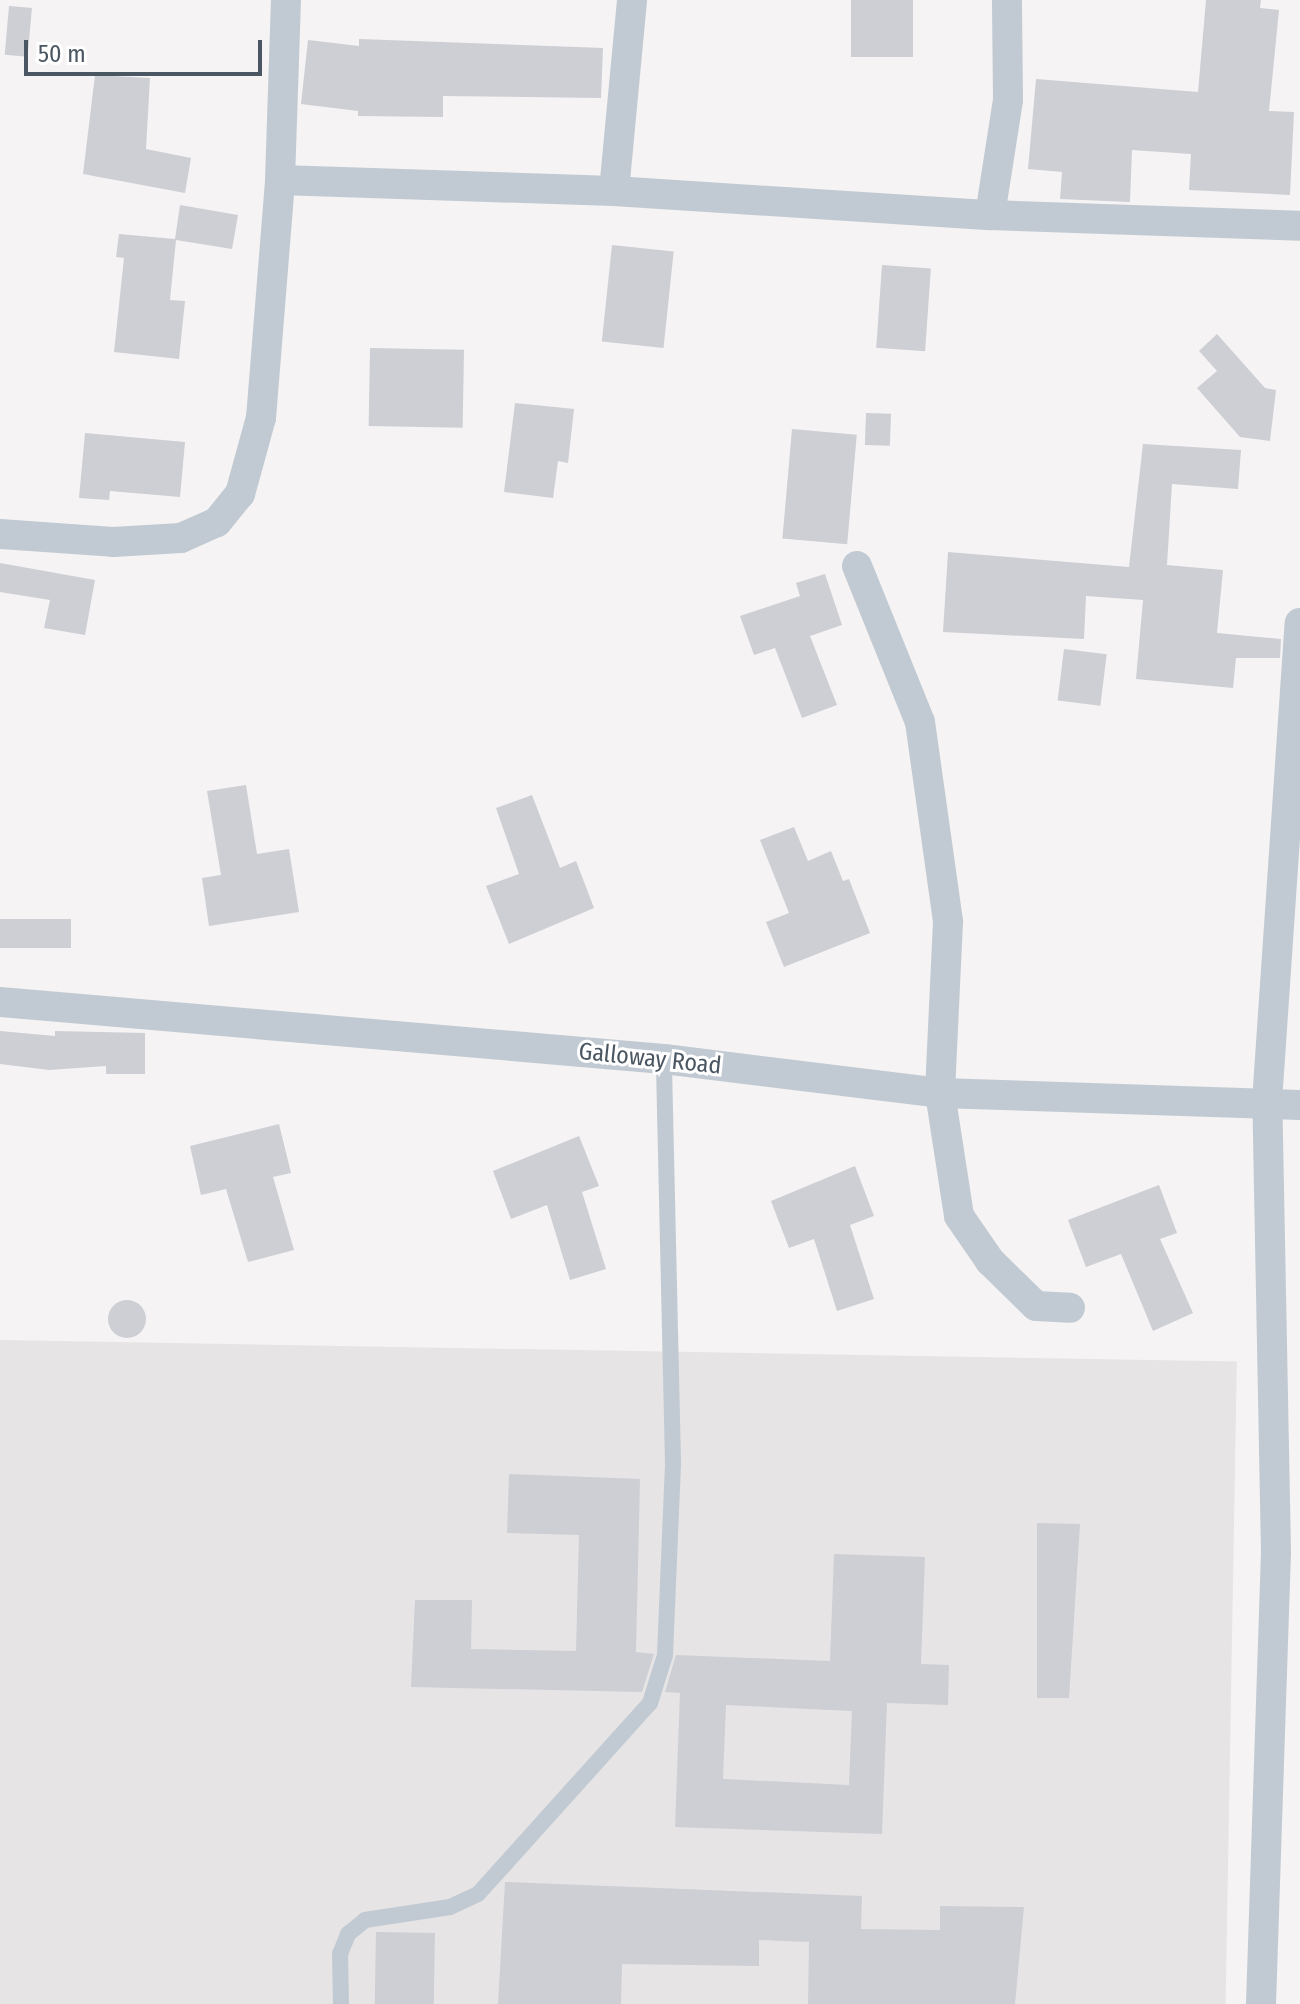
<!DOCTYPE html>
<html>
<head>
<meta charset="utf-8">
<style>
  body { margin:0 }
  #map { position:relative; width:1300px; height:2004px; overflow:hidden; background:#f5f3f3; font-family:"Fira Sans Condensed",sans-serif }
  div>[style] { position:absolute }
  .education>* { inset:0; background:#e6e4e5; transform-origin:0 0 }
  .building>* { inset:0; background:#cdcfd5; transform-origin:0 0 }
  .round { border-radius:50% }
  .service>* { height:16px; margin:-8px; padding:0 8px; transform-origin:8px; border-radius:8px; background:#c1cad2 }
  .minor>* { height:30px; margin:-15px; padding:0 15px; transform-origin:15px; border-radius:15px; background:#c1cad2 }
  span { translate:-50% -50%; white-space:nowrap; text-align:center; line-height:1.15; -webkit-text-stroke:6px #fff; paint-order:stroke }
  .street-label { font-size:24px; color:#4a5661 }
  .scale { position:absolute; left:24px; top:40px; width:238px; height:36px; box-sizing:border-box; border:4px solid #4a5661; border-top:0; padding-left:10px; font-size:24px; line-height:28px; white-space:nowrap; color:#4a5661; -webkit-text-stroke:6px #fff; paint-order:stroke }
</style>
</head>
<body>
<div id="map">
  <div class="education">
    <div style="left:0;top:1340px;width:1237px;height:664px;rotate:1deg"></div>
  </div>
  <div class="building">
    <div style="left:851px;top:0;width:62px;height:57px"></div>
    <div style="clip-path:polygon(1206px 0,1261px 0,1260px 8px,1279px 10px,1269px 111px,1294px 112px,1290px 195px,1189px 190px,1191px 154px,1132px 150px,1130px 202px,1060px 199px,1062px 172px,1028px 169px,1036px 79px,1198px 92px)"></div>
    <div style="left:9px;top:6px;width:23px;height:49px;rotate:5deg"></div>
    <div style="clip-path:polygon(359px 39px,603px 48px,601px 98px,443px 96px,443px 117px,358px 116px,358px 111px,301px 104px,308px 40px,359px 46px)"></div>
    <div style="clip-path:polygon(95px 75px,150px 78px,146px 149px,191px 158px,185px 193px,83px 174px)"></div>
    <div style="clip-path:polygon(180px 205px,238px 215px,232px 249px,176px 240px,170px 300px,185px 301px,179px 359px,114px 352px,124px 258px,116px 257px,119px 234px,175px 239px)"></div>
    <div style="left:612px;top:245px;width:62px;height:97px;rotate:6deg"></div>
    <div style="left:882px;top:265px;width:49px;height:83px;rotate:4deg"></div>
    <div style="clip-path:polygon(1217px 334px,1265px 388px,1276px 390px,1270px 441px,1240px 437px,1197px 388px,1217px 371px,1199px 351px)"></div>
    <div style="left:370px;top:348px;width:94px;height:78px;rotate:1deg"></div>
    <div style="clip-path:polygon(515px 403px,574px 409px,568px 463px,558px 461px,553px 498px,504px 492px)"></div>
    <div style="left:866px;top:413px;width:25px;height:32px;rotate:2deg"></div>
    <div style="left:792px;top:429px;width:65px;height:110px;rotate:5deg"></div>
    <div style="clip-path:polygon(85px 433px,185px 442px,180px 497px,110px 491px,109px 500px,79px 498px)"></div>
    <div style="clip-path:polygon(1143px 444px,1241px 450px,1238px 489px,1172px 484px,1167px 565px,1223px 570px,1217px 633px,1281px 639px,1280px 658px,1236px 658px,1233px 688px,1136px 679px,1143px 600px,1086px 596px,1084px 639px,943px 632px,948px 552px,1129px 567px)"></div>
    <div style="clip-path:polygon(0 563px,95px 580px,85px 635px,44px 628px,50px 600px,0 592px)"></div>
    <div style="clip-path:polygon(825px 574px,842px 625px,810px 636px,837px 705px,802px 718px,775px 648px,754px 655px,740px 616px,800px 596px,796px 583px)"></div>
    <div style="left:1064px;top:649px;width:43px;height:52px;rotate:7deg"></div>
    <div style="clip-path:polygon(246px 785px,257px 854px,289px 849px,299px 912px,209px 926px,202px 878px,221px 875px,207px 791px)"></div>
    <div style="clip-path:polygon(532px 795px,560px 868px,576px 861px,594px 908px,509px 944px,486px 886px,519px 874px,496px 808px)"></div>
    <div style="clip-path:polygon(794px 827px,808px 861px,831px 851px,843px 881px,849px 879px,870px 933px,784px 967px,766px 922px,789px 913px,760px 840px)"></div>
    <div style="left:0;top:919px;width:71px;height:29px"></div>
    <div style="clip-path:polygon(0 1031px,55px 1036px,55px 1031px,145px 1033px,145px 1074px,106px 1074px,106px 1066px,49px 1070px,0 1064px)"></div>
    <div style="clip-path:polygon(279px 1124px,291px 1173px,273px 1177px,294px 1250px,248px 1262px,226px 1189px,201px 1195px,190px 1146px)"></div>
    <div style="clip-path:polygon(579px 1136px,599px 1186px,582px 1192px,606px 1269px,570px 1280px,547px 1205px,511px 1219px,493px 1171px)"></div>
    <div style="clip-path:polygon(855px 1166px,874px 1216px,850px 1225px,874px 1299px,837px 1311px,814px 1239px,789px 1248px,771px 1201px)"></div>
    <div style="clip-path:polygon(1159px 1185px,1177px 1233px,1160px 1239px,1193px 1313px,1153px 1331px,1121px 1254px,1086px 1267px,1068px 1220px)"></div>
    <div class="round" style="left:108px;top:1300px;width:38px;height:38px"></div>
    <div style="clip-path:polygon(509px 1474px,640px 1479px,636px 1652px,654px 1654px,642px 1692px,411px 1687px,415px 1600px,472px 1600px,471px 1649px,576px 1651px,579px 1535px,507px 1533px)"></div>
    <div style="clip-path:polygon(1037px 1523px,1080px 1524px,1069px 1698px,1037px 1698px)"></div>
    <div style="clip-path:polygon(evenodd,834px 1554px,925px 1557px,921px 1664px,949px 1665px,948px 1705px,887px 1703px,882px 1834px,675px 1827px,680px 1693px,665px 1692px,676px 1655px,830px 1661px,834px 1554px,726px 1705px,852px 1711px,849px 1785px,723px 1779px,726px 1705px)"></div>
    <div style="clip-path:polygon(505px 1882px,862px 1896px,861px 1929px,940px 1930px,940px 1906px,1024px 1907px,1015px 2004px,808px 2004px,809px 1942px,759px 1940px,759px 1966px,622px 1964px,621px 2004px,498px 2004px)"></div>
    <div style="left:376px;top:1932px;width:59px;height:72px;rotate:1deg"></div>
  </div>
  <div class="service">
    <div style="left:341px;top:2004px;width:50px;rotate:-91.1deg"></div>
    <div style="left:340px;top:1954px;width:22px;rotate:-68deg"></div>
    <div style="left:348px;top:1934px;width:22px;rotate:-39deg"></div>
    <div style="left:365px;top:1920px;width:86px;rotate:-8.7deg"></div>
    <div style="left:450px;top:1907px;width:31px;rotate:-25deg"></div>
    <div style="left:478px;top:1894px;width:257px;rotate:-48deg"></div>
    <div style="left:650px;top:1703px;width:50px;rotate:-72.6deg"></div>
    <div style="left:665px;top:1655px;width:192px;rotate:-87.6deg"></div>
    <div style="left:673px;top:1463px;width:404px;rotate:-91.3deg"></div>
  </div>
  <div class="minor">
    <div style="left:280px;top:180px;width:334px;rotate:1.9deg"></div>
    <div style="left:614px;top:191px;width:377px;rotate:3.7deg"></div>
    <div style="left:990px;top:215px;width:310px;rotate:2deg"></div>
    <div style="left:614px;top:191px;width:192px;rotate:-84.6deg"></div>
    <div style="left:990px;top:215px;width:116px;rotate:-81.1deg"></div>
    <div style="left:1008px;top:100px;width:100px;rotate:-90.6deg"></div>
    <div style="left:0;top:534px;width:113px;rotate:4deg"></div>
    <div style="left:113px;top:542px;width:68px;rotate:-3.4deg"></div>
    <div style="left:181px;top:538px;width:39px;rotate:-24deg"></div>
    <div style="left:217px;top:522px;width:36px;rotate:-51deg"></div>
    <div style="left:240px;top:494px;width:79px;rotate:-74.6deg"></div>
    <div style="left:261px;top:418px;width:239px;rotate:-85.4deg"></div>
    <div style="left:280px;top:180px;width:180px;rotate:-88.1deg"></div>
    <div style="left:857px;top:566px;width:168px;rotate:68deg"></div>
    <div style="left:920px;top:722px;width:202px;rotate:82deg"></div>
    <div style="left:948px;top:922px;width:171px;rotate:92.7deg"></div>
    <div style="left:940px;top:1093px;width:124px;rotate:81.2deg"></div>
    <div style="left:959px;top:1216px;width:55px;rotate:55.4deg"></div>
    <div style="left:990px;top:1261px;width:64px;rotate:44.4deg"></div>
    <div style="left:1036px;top:1306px;width:34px;rotate:3deg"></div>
    <div style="left:0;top:1002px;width:666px;rotate:4.91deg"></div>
    <div style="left:664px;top:1059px;width:278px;rotate:7deg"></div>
    <div style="left:940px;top:1093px;width:360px;rotate:1.9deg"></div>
    <div style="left:1261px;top:2004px;width:451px;rotate:-88.1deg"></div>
    <div style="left:1276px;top:1553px;width:451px;rotate:-91.1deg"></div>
    <div style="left:1267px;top:1102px;width:480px;rotate:-86.1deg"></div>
  </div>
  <div class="street-label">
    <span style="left:650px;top:1059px;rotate:6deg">Galloway Road</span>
  </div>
  <div class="scale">50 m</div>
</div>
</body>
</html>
